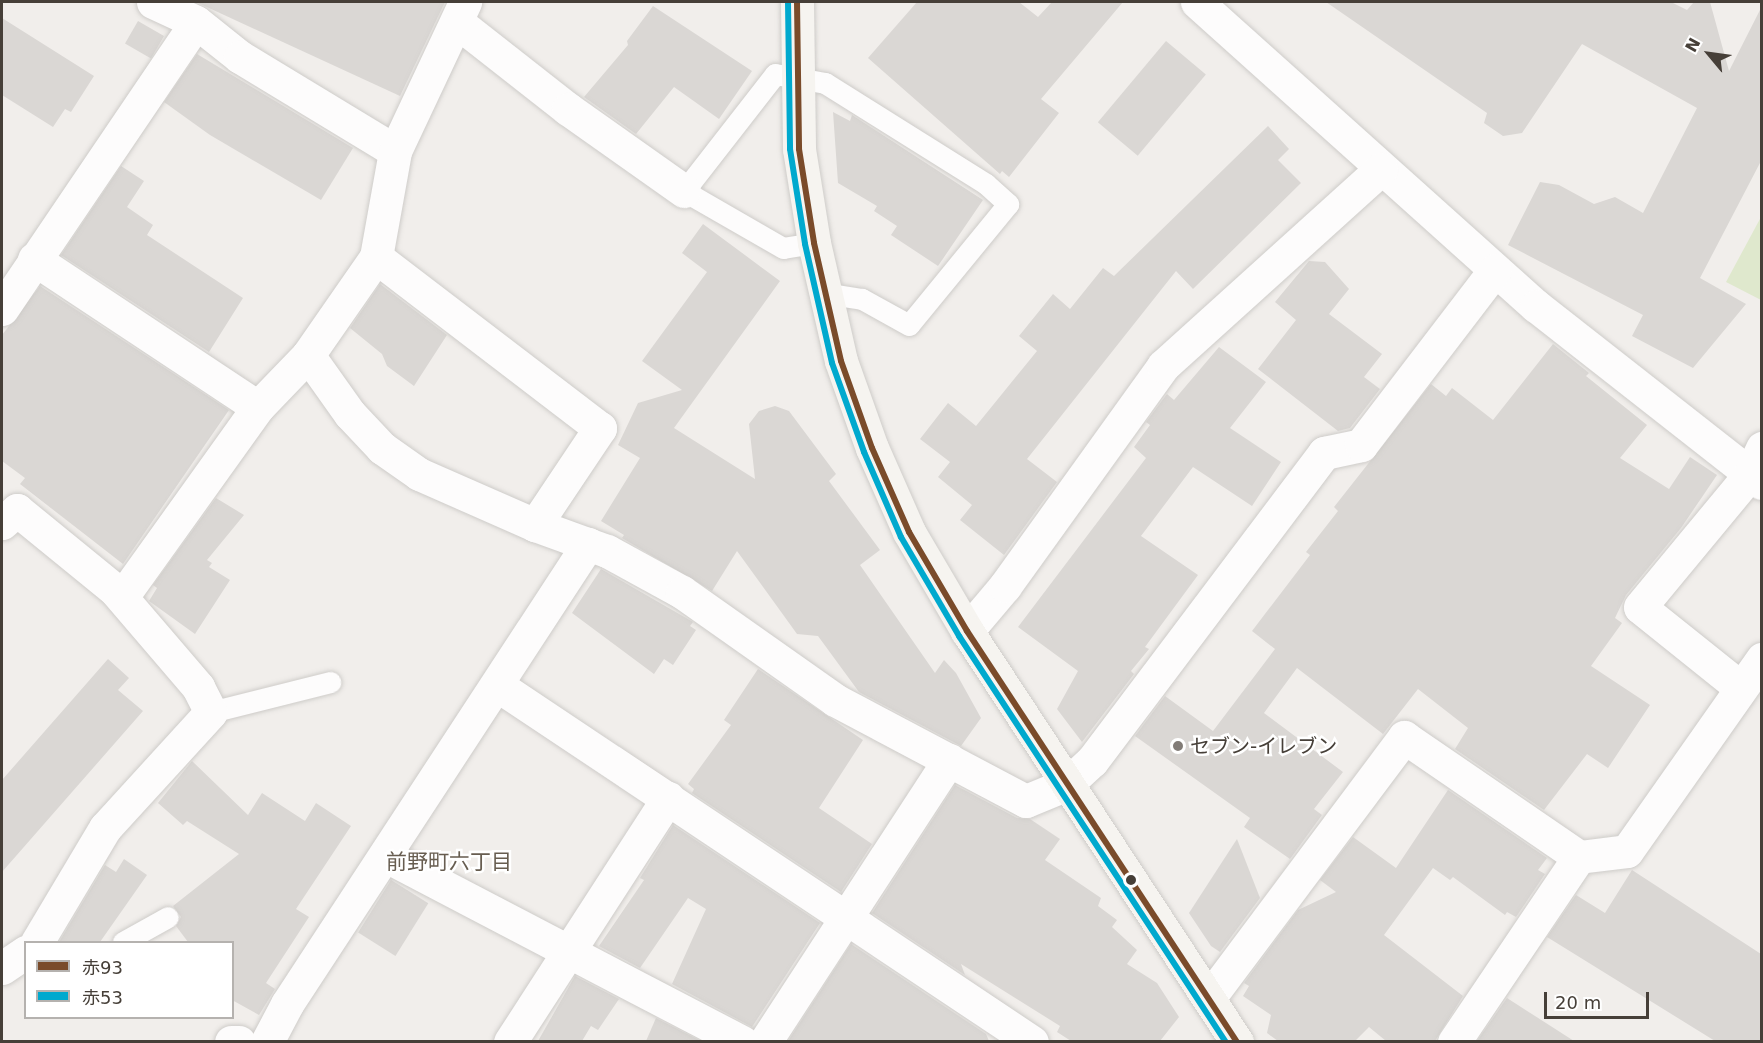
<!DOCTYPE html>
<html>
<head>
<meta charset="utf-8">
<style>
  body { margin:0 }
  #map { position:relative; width:1763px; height:1043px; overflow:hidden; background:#f1eeeb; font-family:"DejaVu Sans","Noto Sans JP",sans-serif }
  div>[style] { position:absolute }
  .green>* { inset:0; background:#dfe8cd }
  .building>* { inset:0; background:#dad7d4; transform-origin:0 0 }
  .roads { filter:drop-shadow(0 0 2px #ceccc9) drop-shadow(0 0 2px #ceccc9) }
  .lane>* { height:21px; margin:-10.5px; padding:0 10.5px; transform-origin:10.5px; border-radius:10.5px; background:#fdfcfc }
  .street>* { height:33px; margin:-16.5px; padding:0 16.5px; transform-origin:16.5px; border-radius:16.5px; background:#fdfcfc }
  .secondary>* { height:33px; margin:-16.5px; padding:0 16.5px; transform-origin:16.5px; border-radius:16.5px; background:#f6f4f0 }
  .bus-1>* { height:6px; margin:-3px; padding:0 3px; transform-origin:3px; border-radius:3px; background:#7a4b2a }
  .bus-2>* { height:6px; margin:-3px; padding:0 3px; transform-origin:3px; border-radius:3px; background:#00a9ce }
  .dots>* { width:16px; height:16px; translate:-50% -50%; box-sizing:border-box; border:3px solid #fff; border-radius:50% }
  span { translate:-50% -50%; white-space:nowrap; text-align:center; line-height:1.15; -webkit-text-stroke:5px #fff; paint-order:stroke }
  .poi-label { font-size:20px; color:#463f38 }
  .left { translate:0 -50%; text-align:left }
  .neighbourhood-label { font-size:21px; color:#675d50 }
  .frame { position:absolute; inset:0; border:3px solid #463f38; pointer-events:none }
  .legend { position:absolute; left:24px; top:941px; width:210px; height:78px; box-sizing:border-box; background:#fff; border:2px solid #b5b2af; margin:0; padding:8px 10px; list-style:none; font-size:18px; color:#463f38 }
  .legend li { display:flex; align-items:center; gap:12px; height:30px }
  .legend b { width:30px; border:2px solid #b5b2af }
  .north { position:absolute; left:1679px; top:24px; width:60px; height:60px; -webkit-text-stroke:4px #fff; paint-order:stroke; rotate:299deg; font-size:16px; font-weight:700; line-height:24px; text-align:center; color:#463f38 }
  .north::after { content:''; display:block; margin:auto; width:21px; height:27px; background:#463f38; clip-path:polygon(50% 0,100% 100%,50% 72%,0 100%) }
  .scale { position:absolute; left:1544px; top:992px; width:105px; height:27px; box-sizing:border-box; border:3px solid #463f38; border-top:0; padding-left:8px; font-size:18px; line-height:21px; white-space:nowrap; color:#463f38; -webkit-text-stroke:4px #fff; paint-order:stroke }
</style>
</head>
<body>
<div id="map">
  <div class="green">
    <div style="clip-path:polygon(1761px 217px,1761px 300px,1726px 282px)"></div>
  </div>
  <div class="building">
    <div style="clip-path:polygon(196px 2px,445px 2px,400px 96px)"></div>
    <div style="clip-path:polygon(917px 2px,1019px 2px,1038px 17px,1052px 2px,1123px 2px,1041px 99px,1059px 113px,1009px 177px,1002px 171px,1000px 174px,868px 58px)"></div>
    <div style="clip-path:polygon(1326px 2px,1671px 2px,1687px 10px,1694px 2px,1710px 2px,1729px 71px,1761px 8px,1761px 161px,1700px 278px,1746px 304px,1693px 368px,1632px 336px,1643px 315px,1508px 245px,1540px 182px,1559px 185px,1594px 204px,1615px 197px,1643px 213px,1697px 108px,1582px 44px,1522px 133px,1503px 136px,1484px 123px,1487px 113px)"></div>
    <div style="clip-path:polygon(653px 6px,752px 71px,719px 119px,674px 87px,636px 134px,584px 97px,628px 45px,627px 41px)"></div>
    <div style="clip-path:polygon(2px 18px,94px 76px,71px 112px,65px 109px,53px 127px,2px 95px)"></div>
    <div style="left:138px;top:21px;width:30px;height:26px;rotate:30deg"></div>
    <div style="left:1166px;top:41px;width:52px;height:106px;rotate:40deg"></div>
    <div style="clip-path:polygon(197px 54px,353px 148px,321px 200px,210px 135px,164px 102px)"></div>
    <div style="clip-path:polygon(833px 112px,850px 121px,852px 115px,983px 200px,938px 266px,891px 235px,897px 226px,874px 211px,877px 206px,838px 183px)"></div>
    <div style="clip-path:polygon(1268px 126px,1289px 149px,1278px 160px,1301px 183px,1193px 289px,1176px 271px,1027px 459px,1057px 482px,1004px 555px,960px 520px,972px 505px,938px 477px,950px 462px,920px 439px,948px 403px,976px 426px,1037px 351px,1019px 336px,1053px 294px,1070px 309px,1103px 268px,1114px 276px)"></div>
    <div style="clip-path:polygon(121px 166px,144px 181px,127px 207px,153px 225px,147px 235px,243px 298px,209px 352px,61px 255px)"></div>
    <div style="clip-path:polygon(703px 224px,780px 281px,674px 428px,755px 479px,749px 424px,759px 411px,775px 406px,789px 411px,836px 474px,829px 481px,880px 550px,860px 565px,935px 673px,944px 660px,956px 673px,981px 718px,961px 746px,859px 692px,818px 636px,797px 634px,737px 551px,712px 591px,622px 538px,624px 535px,601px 521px,640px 458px,618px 445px,638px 403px,682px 390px,642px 361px,707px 272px,682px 253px)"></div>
    <div style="clip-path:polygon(1309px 261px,1325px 262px,1349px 289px,1329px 314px,1382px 354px,1364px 377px,1380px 389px,1350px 428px,1338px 431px,1258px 369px,1296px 320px,1275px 302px)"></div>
    <div style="clip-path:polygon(380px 284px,447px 335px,414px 386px,387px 366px,382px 354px,350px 328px)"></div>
    <div style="clip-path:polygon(40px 286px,229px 410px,123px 564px,20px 484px,25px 478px,2px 461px,2px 335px)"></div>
    <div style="clip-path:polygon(1553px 344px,1589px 373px,1586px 376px,1647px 425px,1620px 458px,1669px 489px,1690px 457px,1717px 475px,1681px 528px,1626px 595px,1615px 618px,1622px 623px,1591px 666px,1650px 705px,1608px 768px,1587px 754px,1544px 810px,1455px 749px,1468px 728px,1418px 689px,1383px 734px,1297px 668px,1264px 713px,1343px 772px,1314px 809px,1322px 815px,1290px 859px,1244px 827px,1250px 818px,1135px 736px,1165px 696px,1213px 731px,1275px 649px,1252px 631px,1310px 555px,1306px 552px,1338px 511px,1334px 507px,1431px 384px,1446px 396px,1452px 388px,1493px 420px)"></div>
    <div style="clip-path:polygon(1219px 347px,1266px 382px,1230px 428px,1281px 462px,1252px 506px,1193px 467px,1141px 536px,1198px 575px,1145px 647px,1149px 649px,1131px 671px,1134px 674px,1082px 742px,1057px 709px,1078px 671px,1018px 627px,1146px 458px,1134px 447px,1150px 425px,1146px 422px,1167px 394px,1174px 400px)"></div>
    <div style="clip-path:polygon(216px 498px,244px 515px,207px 560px,212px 563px,209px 567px,230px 580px,195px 634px,149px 601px,157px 588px,153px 585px)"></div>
    <div style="clip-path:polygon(601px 569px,693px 622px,690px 626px,696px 630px,673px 665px,664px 659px,654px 674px,572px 613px)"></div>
    <div style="clip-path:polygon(108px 659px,129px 678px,118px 690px,143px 711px,2px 872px,2px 780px)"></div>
    <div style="clip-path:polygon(758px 669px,863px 740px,819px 808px,872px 844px,841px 892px,692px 793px,694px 789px,688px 784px,731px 725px,724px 720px)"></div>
    <div style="clip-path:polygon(192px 761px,248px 815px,262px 793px,305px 821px,316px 803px,351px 826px,296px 909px,309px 917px,266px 983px,275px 989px,259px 1015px,232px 1000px,232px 942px,188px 942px,176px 926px,181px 917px,173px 906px,239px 854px,187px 821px,183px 825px,158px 803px)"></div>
    <div style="clip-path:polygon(955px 785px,1017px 818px,1030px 819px,1060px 839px,1045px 860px,1101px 898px,1098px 906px,1117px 920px,1112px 927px,1137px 950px,1127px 964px,1157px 983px,1179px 1017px,1160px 1041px,1071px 1041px,1057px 1032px,1060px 1026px,961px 964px,965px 975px,872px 913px)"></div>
    <div style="clip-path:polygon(1448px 790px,1547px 858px,1538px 870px,1545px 874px,1516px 917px,1507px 912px,1505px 915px,1453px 877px,1450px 880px,1433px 868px,1384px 935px,1463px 996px,1435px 1041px,1386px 1041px,1369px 1027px,1355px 1041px,1278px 1041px,1267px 1033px,1271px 1015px,1243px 996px,1249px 986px,1244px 983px,1298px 910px,1336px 892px,1320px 880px,1353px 837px,1396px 868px)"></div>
    <div style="clip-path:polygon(673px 825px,820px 923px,752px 1027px,672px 984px,706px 909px,688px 898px,640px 968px,599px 946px,644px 880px,640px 878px)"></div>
    <div style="clip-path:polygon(1237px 839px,1260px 898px,1220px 952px,1211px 946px,1189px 913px)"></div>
    <div style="clip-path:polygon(124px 859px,147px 875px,100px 942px,59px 942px,105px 865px,116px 872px)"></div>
    <div style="clip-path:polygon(1632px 870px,1761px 954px,1761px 1041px,1715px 1041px,1547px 937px,1576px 895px,1605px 913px)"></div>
    <div style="left:391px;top:880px;width:44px;height:62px;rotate:32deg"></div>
    <div style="clip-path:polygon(851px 944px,986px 1034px,989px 1041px,788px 1041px)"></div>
    <div style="clip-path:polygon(575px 976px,619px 999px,598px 1030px,591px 1026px,582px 1041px,538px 1041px)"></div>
    <div style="clip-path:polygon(1507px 998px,1574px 1041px,1477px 1041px)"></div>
    <div style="clip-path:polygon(656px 1018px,701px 1041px,646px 1041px)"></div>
  </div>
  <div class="roads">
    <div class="lane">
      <div style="left:814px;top:243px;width:31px;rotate:171deg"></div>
      <div style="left:783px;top:248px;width:114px;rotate:-150.1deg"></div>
      <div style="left:684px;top:191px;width:148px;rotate:-52.1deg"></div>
      <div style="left:775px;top:74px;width:51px;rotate:10.2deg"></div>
      <div style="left:825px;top:83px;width:190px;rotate:32.1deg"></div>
      <div style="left:986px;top:184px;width:30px;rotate:42deg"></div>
      <div style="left:1008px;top:204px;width:156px;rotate:129.3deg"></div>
      <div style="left:909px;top:325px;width:54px;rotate:-151deg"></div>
      <div style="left:862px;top:299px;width:38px;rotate:-171deg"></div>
      <div style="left:211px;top:712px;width:123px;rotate:-14.1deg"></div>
      <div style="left:123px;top:942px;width:51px;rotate:-29.1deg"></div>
    </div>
    <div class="street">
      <div style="left:153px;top:2px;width:47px;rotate:24.9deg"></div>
      <div style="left:196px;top:22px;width:56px;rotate:38.5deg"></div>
      <div style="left:240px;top:57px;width:181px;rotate:31.2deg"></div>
      <div style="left:1197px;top:2px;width:455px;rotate:41.9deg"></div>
      <div style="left:1536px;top:306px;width:287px;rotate:38.1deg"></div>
      <div style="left:457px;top:22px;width:141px;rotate:38.1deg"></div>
      <div style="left:568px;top:109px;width:142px;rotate:35.3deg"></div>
      <div style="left:376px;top:257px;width:282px;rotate:37.4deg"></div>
      <div style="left:600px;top:428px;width:117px;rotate:123.8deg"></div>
      <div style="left:34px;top:259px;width:268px;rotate:33.5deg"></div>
      <div style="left:2px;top:309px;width:346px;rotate:-55.9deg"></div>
      <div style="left:308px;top:355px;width:72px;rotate:54.6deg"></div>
      <div style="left:350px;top:414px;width:47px;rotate:46.7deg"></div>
      <div style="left:382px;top:448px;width:45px;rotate:35.1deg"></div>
      <div style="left:419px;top:474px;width:127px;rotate:23.7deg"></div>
      <div style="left:535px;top:525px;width:77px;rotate:19.9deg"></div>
      <div style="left:607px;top:551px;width:85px;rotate:28.7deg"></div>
      <div style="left:682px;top:592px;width:187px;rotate:35.2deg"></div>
      <div style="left:835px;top:700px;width:216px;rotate:27.9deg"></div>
      <div style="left:1026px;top:801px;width:44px;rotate:-22.5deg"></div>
      <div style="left:1067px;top:784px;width:34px;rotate:-43deg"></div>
      <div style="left:1092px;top:761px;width:386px;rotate:-53deg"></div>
      <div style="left:1324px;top:453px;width:38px;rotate:-12deg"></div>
      <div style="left:1361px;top:445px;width:220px;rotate:-52.6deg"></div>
      <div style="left:2px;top:523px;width:20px;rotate:-41deg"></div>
      <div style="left:17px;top:510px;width:127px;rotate:39.2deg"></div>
      <div style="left:115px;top:590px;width:128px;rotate:49.4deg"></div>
      <div style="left:198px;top:687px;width:28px;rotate:63deg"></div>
      <div style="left:211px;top:712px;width:157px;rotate:132.4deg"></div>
      <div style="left:105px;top:828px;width:133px;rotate:120.8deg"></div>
      <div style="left:122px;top:597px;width:234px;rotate:-54.4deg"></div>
      <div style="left:258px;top:407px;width:72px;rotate:-46.1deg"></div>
      <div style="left:308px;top:355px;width:119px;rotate:-55.2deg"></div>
      <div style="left:376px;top:257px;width:108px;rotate:-79.8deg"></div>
      <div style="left:395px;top:151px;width:165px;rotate:-64.8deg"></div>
      <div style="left:967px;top:631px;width:59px;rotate:-49.8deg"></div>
      <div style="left:1005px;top:586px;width:271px;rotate:-54.3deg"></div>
      <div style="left:1163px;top:366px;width:294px;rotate:-42.1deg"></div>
      <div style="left:497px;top:685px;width:643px;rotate:33.71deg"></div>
      <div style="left:1741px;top:688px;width:129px;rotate:-141.3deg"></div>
      <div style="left:1640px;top:607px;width:173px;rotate:-50.4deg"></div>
      <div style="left:1750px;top:474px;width:29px;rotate:-65deg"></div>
      <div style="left:386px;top:856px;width:402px;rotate:27.6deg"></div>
      <div style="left:2px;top:968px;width:29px;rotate:-34deg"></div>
      <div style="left:1209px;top:998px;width:326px;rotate:-53.2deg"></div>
      <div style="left:1404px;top:737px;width:212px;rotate:34.4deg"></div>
      <div style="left:231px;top:1042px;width:8px"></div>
      <div style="left:267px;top:1042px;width:43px;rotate:-62.2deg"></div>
      <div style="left:287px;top:1004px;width:550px;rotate:-56.8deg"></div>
      <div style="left:510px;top:1042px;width:291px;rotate:-57.1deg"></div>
      <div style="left:765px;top:1042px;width:337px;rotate:-56.9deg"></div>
      <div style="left:1454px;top:1042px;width:223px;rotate:-56deg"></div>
      <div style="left:1579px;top:857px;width:48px;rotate:-7.1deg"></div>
      <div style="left:1627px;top:851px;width:235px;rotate:-54.9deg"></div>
    </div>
    <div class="secondary">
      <div style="left:797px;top:2px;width:147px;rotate:89.2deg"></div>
      <div style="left:799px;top:149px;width:95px;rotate:80.9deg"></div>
      <div style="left:814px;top:243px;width:121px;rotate:77.1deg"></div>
      <div style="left:841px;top:361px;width:92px;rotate:70.4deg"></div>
      <div style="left:872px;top:448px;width:92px;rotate:66.2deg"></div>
      <div style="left:909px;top:532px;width:115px;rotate:59.6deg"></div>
      <div style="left:967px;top:631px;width:492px;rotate:56.7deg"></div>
    </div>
  </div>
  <div class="bus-1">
    <div style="left:797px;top:2px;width:147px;rotate:89.2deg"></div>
    <div style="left:799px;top:149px;width:95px;rotate:80.9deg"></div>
    <div style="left:814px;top:243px;width:121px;rotate:77.1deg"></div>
    <div style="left:841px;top:361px;width:92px;rotate:70.4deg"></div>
    <div style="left:872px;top:448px;width:92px;rotate:66.2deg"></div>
    <div style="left:909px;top:532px;width:115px;rotate:59.6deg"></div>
    <div style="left:967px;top:631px;width:492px;rotate:56.7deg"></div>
  </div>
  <div class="bus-2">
    <div style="left:788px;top:2px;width:147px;rotate:89.2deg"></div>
    <div style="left:790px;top:149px;width:96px;rotate:81deg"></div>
    <div style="left:805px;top:244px;width:122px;rotate:77.2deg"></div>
    <div style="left:832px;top:363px;width:95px;rotate:70.2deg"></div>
    <div style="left:864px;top:452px;width:93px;rotate:66.5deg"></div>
    <div style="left:901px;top:537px;width:115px;rotate:59.6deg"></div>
    <div style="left:959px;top:636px;width:486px;rotate:56.7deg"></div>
  </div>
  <div class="dots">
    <div style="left:1178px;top:746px;background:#827c77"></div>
    <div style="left:1131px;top:880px;background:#463f38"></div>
  </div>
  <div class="poi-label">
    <span class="left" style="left:1190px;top:746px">セブン-イレブン</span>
  </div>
  <div class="neighbourhood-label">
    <span style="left:449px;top:862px">前野町六丁目</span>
  </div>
  <div class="frame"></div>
  <ul class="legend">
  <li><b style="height:8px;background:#7a4b2a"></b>赤93</li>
  <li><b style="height:8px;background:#00a9ce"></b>赤53</li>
  </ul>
  <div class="north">N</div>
  <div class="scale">20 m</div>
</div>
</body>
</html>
